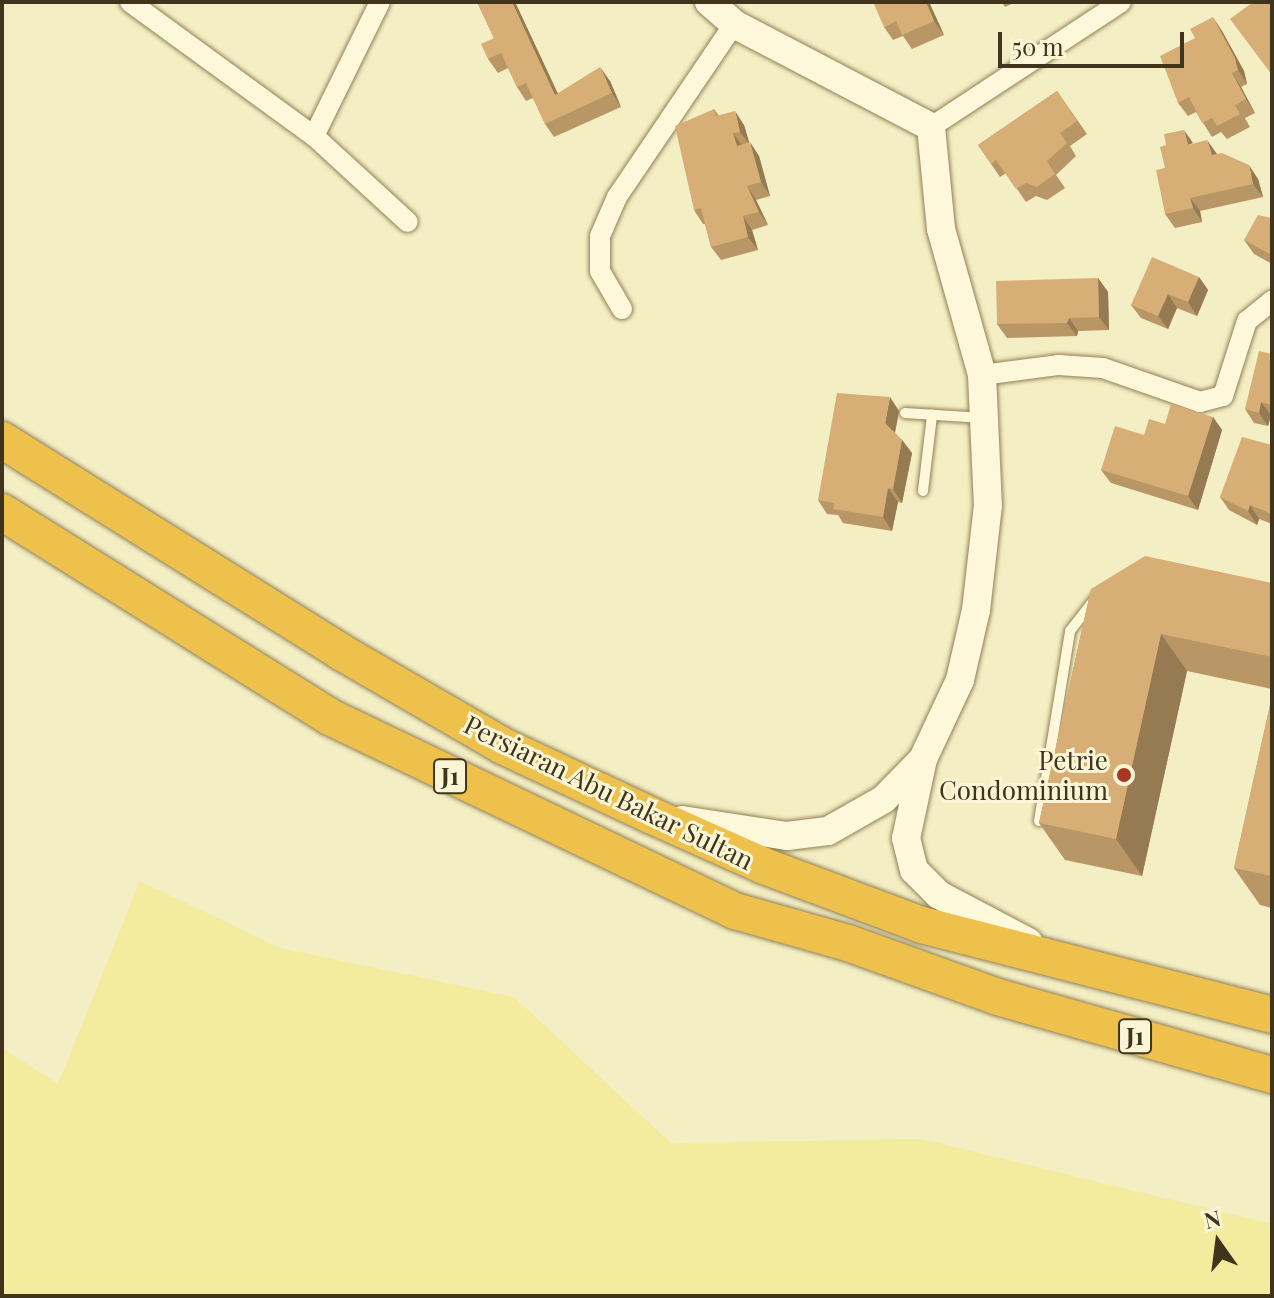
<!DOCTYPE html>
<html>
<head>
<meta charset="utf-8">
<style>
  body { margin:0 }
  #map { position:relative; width:1274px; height:1298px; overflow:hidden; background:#f4eec4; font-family:"Playfair Display",serif }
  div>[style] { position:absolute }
  .sand>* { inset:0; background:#f3eb9e }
  .roads { filter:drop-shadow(0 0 2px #918057) drop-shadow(0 0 2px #918057) }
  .lane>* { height:10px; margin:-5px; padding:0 5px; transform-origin:5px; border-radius:5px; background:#fdf8d9 }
  .street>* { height:20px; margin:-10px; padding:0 10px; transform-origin:10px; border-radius:10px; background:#fdf8d9 }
  .secondary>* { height:28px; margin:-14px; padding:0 14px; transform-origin:14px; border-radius:14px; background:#fdf8d9 }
  .highway>* { height:36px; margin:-18px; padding:0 18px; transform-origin:18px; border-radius:18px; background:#edc14b }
  .wall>* { inset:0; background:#b99665 }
  .shaded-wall>* { inset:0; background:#967a52 }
  .building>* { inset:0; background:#d7ae75 }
  .dots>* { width:22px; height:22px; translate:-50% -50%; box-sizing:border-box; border:4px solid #faf6d5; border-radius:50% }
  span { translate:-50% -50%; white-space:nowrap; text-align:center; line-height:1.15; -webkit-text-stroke:6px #faf6d5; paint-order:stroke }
  .shield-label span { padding:2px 6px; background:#faf6d5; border:2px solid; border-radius:6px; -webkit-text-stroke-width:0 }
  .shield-label { font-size:24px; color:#40341d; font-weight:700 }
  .poi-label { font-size:26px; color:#40341d }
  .right { translate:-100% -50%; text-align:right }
  .street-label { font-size:26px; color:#40341d }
  .frame { position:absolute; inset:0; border:4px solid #40341d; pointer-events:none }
  .north { position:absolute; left:1178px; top:1202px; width:80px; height:80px; -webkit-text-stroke:6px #faf6d5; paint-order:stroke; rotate:346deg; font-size:22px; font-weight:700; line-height:32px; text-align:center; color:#40341d }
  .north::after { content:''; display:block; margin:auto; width:28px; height:36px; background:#40341d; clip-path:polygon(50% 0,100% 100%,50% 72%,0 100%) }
  .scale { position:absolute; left:998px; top:32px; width:186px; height:36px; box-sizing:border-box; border:4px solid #40341d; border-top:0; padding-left:10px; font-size:24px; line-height:28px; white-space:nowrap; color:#40341d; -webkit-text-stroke:6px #faf6d5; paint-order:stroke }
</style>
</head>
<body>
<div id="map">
  <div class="sand">
    <div style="clip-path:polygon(140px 881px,280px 948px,514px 997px,671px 1143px,921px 1139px,1272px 1224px,1272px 1296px,2px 1296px,2px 1048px,58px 1084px)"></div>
  </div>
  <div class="roads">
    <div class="lane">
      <div style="left:905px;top:413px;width:78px;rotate:3.7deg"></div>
      <div style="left:923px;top:491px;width:77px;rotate:-83.2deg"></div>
      <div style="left:1039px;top:821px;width:193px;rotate:-80.7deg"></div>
      <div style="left:1070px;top:631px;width:41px;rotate:-52deg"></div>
    </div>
    <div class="street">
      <div style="left:130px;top:2px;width:228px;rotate:36.1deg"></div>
      <div style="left:314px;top:136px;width:127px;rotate:42.5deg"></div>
      <div style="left:931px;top:127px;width:227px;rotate:-33.3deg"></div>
      <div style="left:314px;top:136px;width:149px;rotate:-63.8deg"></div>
      <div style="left:622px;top:309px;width:44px;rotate:-120.1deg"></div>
      <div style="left:600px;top:271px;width:35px;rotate:-90deg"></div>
      <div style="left:600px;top:236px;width:43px;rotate:-66.4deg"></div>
      <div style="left:617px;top:197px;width:209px;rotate:-55.9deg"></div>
      <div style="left:982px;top:375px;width:78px;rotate:-7.4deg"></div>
      <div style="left:1059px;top:365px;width:44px;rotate:3.9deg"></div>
      <div style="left:1103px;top:368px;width:103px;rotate:19.3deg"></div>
      <div style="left:1200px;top:402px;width:24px;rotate:-15deg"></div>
      <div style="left:1223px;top:396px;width:79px;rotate:-72.3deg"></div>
      <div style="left:1247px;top:321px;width:32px;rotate:-39deg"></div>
    </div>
    <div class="secondary">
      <div style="left:709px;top:2px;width:33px;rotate:41deg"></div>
      <div style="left:734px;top:24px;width:222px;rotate:27.6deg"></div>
      <div style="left:931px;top:127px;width:102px;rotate:84.4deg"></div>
      <div style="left:941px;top:229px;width:152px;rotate:74.3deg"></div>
      <div style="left:982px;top:375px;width:130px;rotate:87.4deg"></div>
      <div style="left:988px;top:505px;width:106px;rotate:96.5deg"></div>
      <div style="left:976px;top:610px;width:72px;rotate:102.9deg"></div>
      <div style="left:960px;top:680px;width:87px;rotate:115.1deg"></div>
      <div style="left:923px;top:759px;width:81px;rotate:102.1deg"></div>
      <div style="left:906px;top:838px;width:33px;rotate:76deg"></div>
      <div style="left:914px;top:870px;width:35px;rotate:45deg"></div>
      <div style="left:939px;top:895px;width:101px;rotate:27.8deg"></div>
      <div style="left:682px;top:820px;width:106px;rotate:8.7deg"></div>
      <div style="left:787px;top:836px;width:41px;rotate:-7deg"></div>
      <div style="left:828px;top:831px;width:64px;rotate:-29.7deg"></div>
      <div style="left:884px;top:799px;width:54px;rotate:-45.7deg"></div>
    </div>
    <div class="highway">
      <div style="left:2px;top:440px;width:400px;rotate:32deg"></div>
      <div style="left:341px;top:652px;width:187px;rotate:30.1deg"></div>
      <div style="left:503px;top:746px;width:162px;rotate:25.1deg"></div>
      <div style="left:650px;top:815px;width:125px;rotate:24.1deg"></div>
      <div style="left:764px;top:866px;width:169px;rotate:20.5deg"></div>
      <div style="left:922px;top:925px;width:361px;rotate:14.4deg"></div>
      <div style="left:2px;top:512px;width:387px;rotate:32deg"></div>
      <div style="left:330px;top:717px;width:449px;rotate:25.6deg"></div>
      <div style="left:735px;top:911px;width:117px;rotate:15.8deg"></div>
      <div style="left:848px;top:943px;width:159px;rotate:19.8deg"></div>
      <div style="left:998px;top:997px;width:285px;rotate:15.9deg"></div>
    </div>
  </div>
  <div class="wall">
    <div style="clip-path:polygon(477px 2px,515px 2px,558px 94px,610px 81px,621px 107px,554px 137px,545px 124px,533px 98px,526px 101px,517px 87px,508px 68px,498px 73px,488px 59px,494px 38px)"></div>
    <div style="clip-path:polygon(929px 2px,944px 35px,912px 49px,903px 36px,893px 40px,884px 27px)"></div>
    <div style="clip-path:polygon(1002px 2px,1016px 2px,1005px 7px)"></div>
    <div style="clip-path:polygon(1222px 31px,1244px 71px,1247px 84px,1241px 87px,1255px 113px,1245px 118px,1250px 127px,1227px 139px,1221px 132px,1212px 137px,1196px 112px,1188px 116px,1178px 103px)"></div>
    <div style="clip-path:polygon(1057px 91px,1087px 134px,1070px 146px,1076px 156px,1056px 175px,1065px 188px,1047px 200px,1036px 196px,1026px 202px,1006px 173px,1000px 177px,978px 145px)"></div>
    <div style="clip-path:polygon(714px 109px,719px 116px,744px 125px,749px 143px,759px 156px,770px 196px,756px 200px,768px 225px,752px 230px,758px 250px,721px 260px,711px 247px,705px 224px,703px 224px,694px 210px)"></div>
    <div style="clip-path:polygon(1193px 144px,1217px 154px,1258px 179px,1263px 197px,1200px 211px,1202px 222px,1175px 228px,1165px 214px,1165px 168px)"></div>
    <div style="clip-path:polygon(1272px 218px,1272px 264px,1254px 254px,1244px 240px)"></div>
    <div style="clip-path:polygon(1199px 277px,1208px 290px,1197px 316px,1177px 308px,1168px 329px,1141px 318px,1131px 305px)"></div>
    <div style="clip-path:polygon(1098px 278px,1108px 292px,1109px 330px,1078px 331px,1077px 336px,1007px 338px,997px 324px)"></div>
    <div style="clip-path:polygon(1272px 354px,1272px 416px,1271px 415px,1268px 426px,1254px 423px,1245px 409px)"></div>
    <div style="clip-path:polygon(899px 411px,895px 433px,902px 440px,912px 453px,902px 503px,898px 502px,892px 531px,843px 523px,838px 515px,827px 514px,818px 500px)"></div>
    <div style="clip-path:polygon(1213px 417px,1222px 430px,1198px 510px,1111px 483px,1101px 470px,1144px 435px)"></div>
    <div style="clip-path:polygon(1272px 445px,1272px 524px,1259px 519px,1257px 525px,1229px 510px,1220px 497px)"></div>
    <div style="clip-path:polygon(1272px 583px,1272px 689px,1187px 671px,1142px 876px,1065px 860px,1039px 823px,1091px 589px)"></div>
    <div style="clip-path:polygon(1272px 696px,1272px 908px,1260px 905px,1234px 868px)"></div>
  </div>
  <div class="shaded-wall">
    <div style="clip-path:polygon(512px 2px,515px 2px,565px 109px,555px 95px)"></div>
    <div style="clip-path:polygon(926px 2px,929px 2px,944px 35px,934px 21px)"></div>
    <div style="clip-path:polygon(1213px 17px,1222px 31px,1244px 71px,1247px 84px,1238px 70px)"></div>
    <div style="clip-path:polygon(600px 67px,610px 81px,621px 107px,612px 93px)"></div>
    <div style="clip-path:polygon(1232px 73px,1241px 87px,1255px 113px,1246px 99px)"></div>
    <div style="clip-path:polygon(735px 111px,744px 125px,750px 145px,740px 132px)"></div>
    <div style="clip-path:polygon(1184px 130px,1193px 143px,1188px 145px)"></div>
    <div style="clip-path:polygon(733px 133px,743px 147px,737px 146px)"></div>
    <div style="clip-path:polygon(1207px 140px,1217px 154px,1212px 155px)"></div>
    <div style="clip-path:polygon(750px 142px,759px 156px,770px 196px,761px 182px)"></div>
    <div style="clip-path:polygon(1249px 165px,1258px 179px,1263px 197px,1253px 184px)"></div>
    <div style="clip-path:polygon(747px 186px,756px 200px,768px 225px,759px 212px)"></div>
    <div style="clip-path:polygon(1190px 198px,1200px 211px,1202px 222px,1193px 208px)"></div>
    <div style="clip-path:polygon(743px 216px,752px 230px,758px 250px,748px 237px)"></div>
    <div style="clip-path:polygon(1199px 277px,1208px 290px,1197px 316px,1188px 302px)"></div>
    <div style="clip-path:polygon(1098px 278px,1108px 292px,1109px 330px,1099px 317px)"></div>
    <div style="clip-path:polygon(1168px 294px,1177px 308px,1168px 329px,1158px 316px)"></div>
    <div style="clip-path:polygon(1069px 318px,1078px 331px,1077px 336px,1067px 323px)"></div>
    <div style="clip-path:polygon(890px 397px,899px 411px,894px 437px,885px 423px)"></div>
    <div style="clip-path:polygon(1261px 402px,1271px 415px,1268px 426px,1259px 413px)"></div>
    <div style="clip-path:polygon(1213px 417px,1222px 430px,1198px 510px,1188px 496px)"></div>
    <div style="clip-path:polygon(902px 440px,912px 453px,902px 503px,893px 489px)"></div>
    <div style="clip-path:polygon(888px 488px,898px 502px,892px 531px,883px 517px)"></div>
    <div style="clip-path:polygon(1250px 505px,1259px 519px,1257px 525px,1248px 511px)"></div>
    <div style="clip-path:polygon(1161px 634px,1187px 671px,1142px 876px,1116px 839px)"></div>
  </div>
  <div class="building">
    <div style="clip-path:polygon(477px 2px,512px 2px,555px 95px,600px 67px,612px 93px,545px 124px,526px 83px,517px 87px,501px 53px,488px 59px,481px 44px,494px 38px)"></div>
    <div style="clip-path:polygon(873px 2px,926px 2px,934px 21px,902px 35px,896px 21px,884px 27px)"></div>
    <div style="clip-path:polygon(1253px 2px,1272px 2px,1272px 75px,1230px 19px)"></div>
    <div style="clip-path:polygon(1213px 17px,1235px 58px,1238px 70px,1232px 73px,1246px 99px,1235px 105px,1240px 114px,1217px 126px,1212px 118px,1202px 123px,1189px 97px,1178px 103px,1160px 56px,1195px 38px,1190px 29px)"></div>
    <div style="clip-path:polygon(1057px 91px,1077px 121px,1060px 133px,1067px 143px,1047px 161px,1055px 174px,1037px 187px,1026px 183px,1016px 189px,996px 160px,991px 164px,978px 145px)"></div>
    <div style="clip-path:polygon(714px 109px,716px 116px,735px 111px,740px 132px,733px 133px,737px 146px,750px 142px,761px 182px,747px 186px,759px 212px,743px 216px,748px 237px,711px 247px,701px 208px,694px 210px,675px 126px)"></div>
    <div style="clip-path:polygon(1184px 130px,1188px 145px,1207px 140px,1212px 155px,1222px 153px,1249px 165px,1253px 184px,1190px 198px,1193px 208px,1165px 214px,1156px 170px,1165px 168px,1160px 147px,1166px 145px,1164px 134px)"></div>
    <div style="clip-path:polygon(1258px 215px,1272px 218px,1272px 255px,1244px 240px)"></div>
    <div style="clip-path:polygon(1152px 257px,1199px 277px,1188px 302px,1168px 294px,1158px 316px,1131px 305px)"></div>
    <div style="clip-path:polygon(1098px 278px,1099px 317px,1069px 318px,1067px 323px,997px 324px,996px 281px)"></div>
    <div style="clip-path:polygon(1259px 351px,1272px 354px,1272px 405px,1261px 402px,1259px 413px,1245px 409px)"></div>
    <div style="clip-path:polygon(837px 393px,890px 397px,885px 423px,902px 440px,893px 489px,888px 488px,883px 517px,833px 509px,834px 503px,818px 500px)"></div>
    <div style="clip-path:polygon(1171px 404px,1213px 417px,1188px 496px,1101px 470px,1115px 426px,1144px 435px,1149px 419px,1165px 424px)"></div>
    <div style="clip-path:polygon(1242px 437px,1272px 445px,1272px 514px,1250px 505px,1248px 511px,1220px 497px)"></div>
    <div style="clip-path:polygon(1145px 556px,1272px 583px,1272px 657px,1161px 634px,1116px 839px,1039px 823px,1091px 589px)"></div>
    <div style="clip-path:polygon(1272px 696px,1272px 876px,1234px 868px)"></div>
  </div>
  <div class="dots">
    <div style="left:1124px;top:775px;background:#a9361f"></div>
  </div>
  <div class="shield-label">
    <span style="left:450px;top:776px">J1</span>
    <span style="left:1135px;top:1036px">J1</span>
  </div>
  <div class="poi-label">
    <span class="right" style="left:1108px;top:775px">Petrie<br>Condominium</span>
  </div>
  <div class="street-label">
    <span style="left:609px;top:792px;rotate:26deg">Persiaran Abu Bakar Sultan</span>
  </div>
  <div class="frame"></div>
  <div class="north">N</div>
  <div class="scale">50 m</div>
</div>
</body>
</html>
